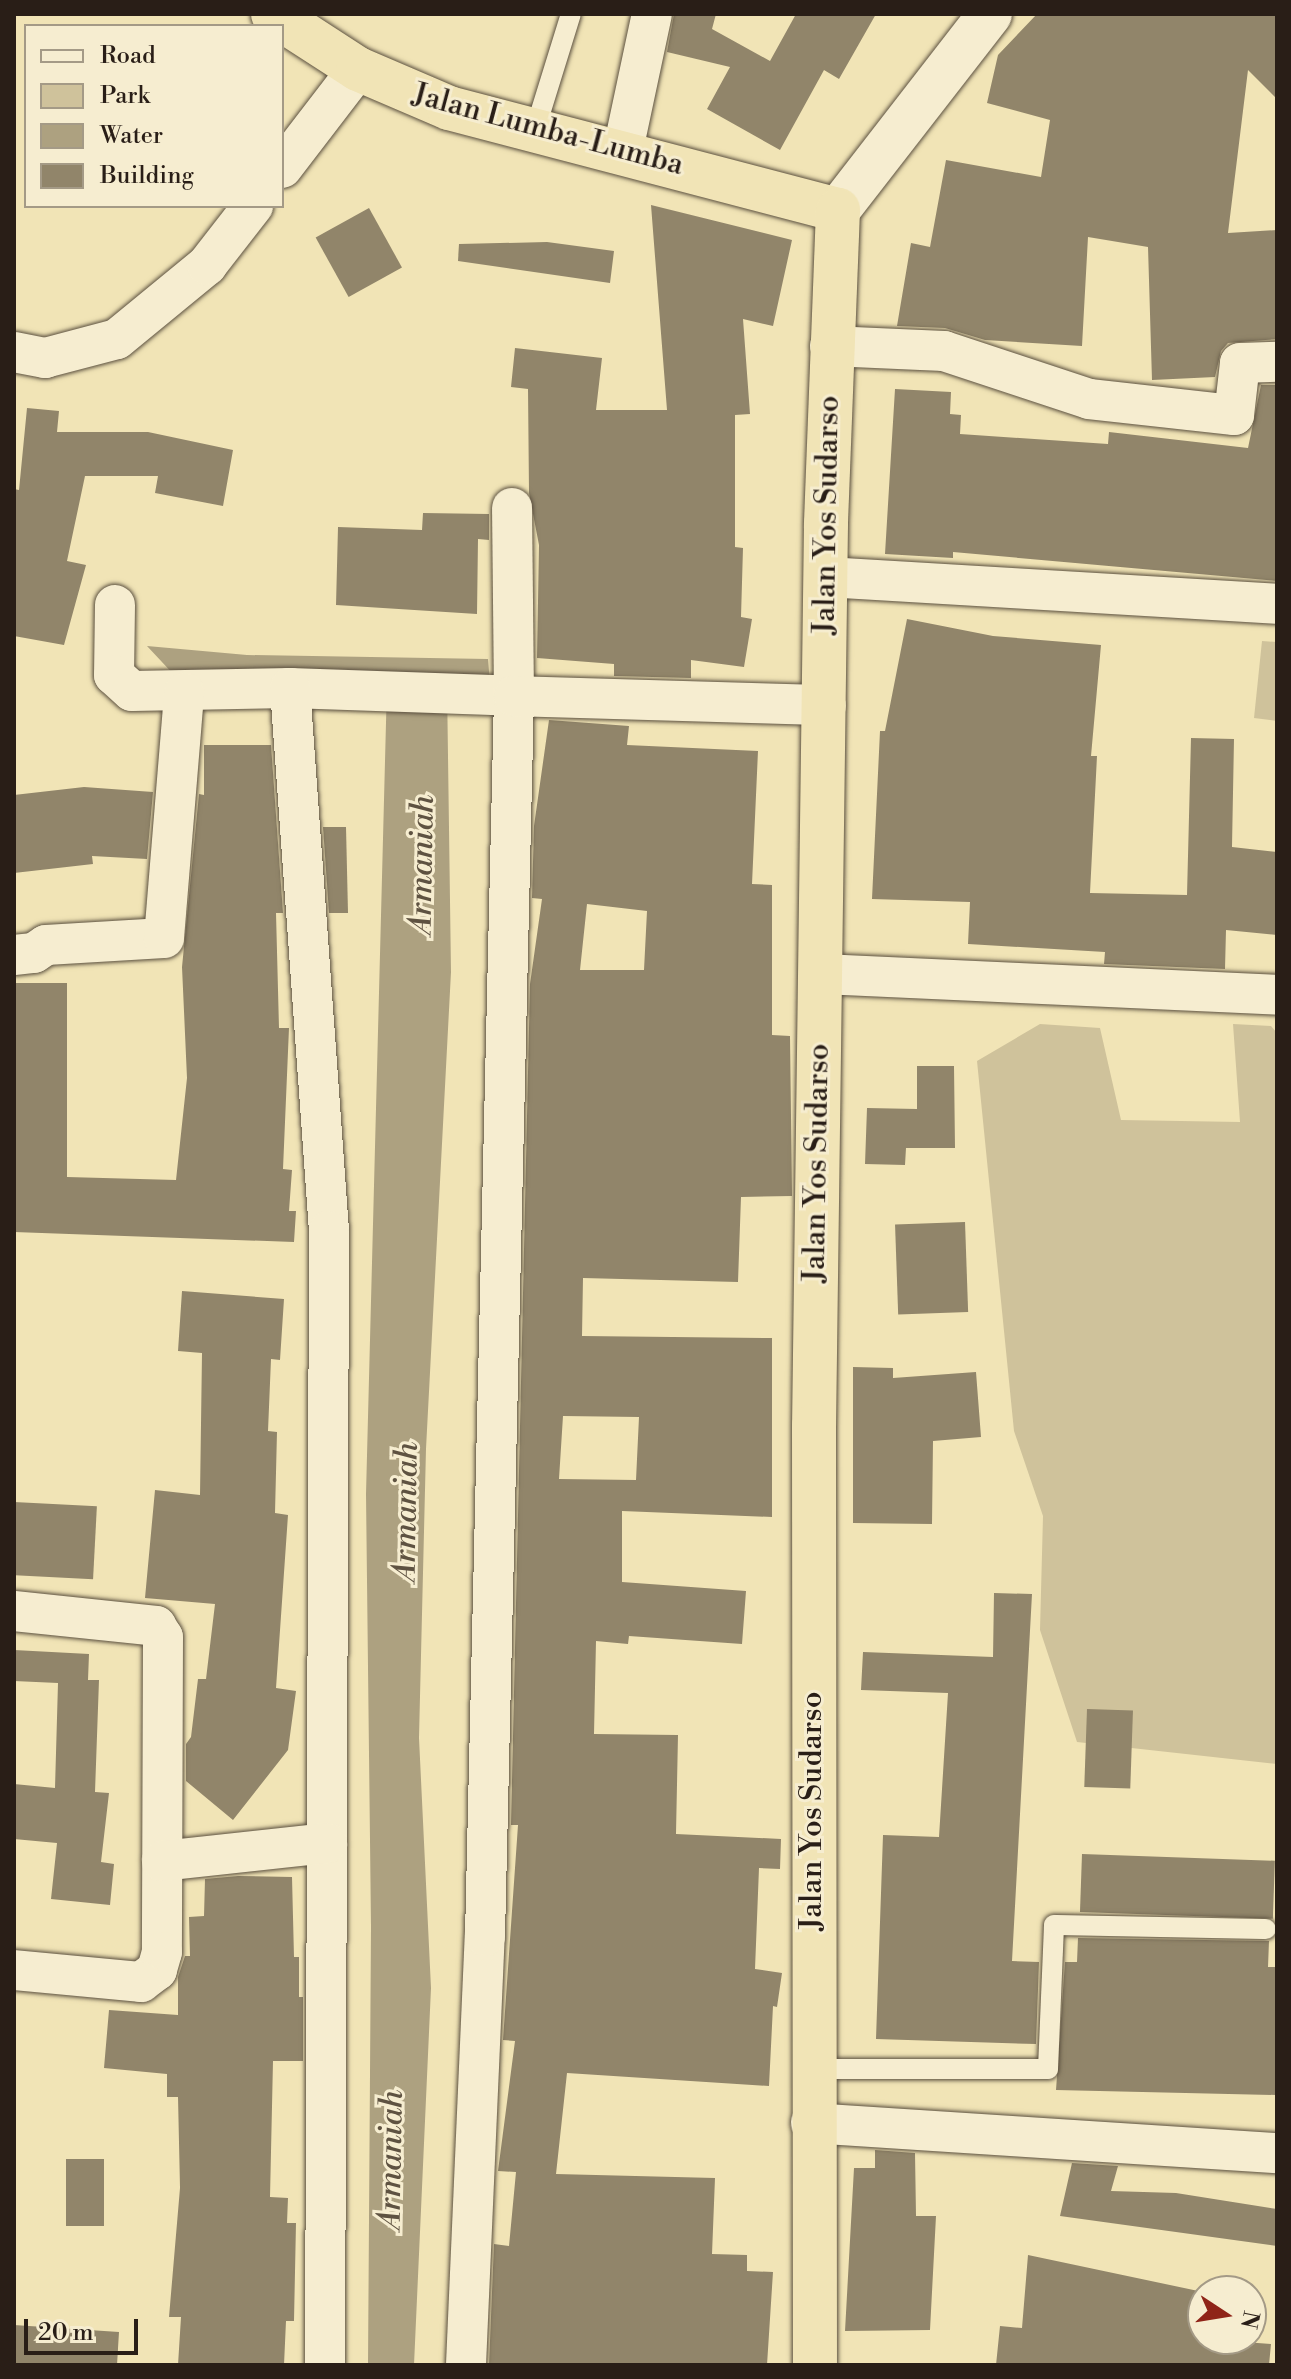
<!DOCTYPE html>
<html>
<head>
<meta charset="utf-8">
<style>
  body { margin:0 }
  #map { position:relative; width:1291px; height:2379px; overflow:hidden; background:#f1e4b6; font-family:"Libre Bodoni",serif }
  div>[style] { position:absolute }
  .green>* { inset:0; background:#cfc29b }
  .water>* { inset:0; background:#ada180 }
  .building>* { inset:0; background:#91856a; transform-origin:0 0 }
  .roads { filter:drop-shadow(0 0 2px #5b503f) drop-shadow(0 0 2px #5b503f) }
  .service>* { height:20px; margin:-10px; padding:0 10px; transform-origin:10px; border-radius:10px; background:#f6edd0 }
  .minor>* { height:40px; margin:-20px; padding:0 20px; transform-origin:20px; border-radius:20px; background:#f6edd0 }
  .tertiary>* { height:44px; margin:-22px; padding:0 22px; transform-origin:22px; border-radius:22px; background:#f6edd0 }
  .trunk>* { height:44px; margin:-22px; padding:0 22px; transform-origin:22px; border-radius:22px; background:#f1e4b6 }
  span { translate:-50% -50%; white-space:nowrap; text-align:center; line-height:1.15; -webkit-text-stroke:6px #f6edd0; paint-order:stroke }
  .street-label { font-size:30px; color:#291e17 }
  .water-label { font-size:32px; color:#5e5241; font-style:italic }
  .frame { position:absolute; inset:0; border:16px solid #291e17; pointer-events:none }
  .legend { position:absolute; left:24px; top:24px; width:260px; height:184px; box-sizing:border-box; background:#f6edd0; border:2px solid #a49a86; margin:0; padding:10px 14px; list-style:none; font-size:24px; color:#291e17 }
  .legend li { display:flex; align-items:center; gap:16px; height:40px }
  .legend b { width:40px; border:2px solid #a49a86 }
  .north { position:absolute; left:1187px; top:2275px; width:80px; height:80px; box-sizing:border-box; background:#f6edd0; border:2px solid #a49a86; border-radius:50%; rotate:102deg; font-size:22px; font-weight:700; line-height:32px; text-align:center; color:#291e17 }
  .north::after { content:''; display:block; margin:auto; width:28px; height:36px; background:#8f2418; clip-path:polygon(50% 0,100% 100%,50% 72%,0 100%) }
  .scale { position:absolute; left:24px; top:2319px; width:114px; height:36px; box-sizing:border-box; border:4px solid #291e17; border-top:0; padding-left:10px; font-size:24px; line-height:28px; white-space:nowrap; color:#291e17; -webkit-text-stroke:6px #f6edd0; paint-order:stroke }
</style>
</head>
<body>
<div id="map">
  <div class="green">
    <div style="clip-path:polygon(1262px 641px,1277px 642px,1277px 721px,1254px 718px)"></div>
    <div style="clip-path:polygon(1040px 1024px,1100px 1028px,1121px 1120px,1240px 1122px,1233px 1024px,1271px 1026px,1277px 1033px,1277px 1764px,1077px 1742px,1040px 1630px,1043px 1516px,1014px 1431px,977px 1061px)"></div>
  </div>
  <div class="water">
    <div style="clip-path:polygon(147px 646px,247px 655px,488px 659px,490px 684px,447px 684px,451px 972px,426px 1449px,419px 1738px,431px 1988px,414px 2365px,368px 2365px,371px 1927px,366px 1494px,387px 684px,176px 677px)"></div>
  </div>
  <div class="building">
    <div style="clip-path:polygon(674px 14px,716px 14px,712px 29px,770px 61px,796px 14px,876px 14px,839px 79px,824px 70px,780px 150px,707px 109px,730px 67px,667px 52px)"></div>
    <div style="clip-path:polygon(1037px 14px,1277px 14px,1277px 99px,1248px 70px,1228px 233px,1277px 230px,1277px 339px,1228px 343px,1221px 351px,1215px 377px,1152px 380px,1148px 247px,1088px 237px,1082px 346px,985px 340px,945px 328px,897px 326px,911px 243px,930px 247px,946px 160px,1041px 177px,1050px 120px,987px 103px,998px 55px)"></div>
    <div style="clip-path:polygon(651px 205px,792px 240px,773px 326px,743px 319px,750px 414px,735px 415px,735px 547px,743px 548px,741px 617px,752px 619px,744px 667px,691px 660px,691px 678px,614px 676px,614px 664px,537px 658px,539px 545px,529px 493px,528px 389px,511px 387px,515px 348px,602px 358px,596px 410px,667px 410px)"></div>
    <div style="left:369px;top:208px;width:68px;height:61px;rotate:61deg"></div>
    <div style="clip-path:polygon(547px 242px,614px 251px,610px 283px,458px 261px,459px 244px)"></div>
    <div style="clip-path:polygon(1261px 385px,1277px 385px,1277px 581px,953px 552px,953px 558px,885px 554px,895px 389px,951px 392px,950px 414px,961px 415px,960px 434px,1108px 444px,1109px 432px,1248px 448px)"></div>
    <div style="clip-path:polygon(27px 408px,59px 411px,57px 432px,148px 432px,233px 450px,223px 506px,155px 493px,158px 476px,85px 476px,67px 561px,86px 565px,64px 645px,14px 636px,14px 489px,19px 490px)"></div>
    <div style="clip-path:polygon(423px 513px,489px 514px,489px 540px,478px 539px,477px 614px,336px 605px,338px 527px,422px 530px)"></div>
    <div style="clip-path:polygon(907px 619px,993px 636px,1101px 645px,1091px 756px,1097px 756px,1090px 893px,1187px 895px,1191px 738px,1234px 739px,1232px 847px,1277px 852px,1277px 935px,1226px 930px,1225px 969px,1104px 964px,1105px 952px,968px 944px,970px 902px,872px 899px,880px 731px,885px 731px)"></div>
    <div style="clip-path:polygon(evenodd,549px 720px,629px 726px,627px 745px,758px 751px,752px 884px,772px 885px,772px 1035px,790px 1036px,792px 1196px,741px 1197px,738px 1282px,583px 1278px,582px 1336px,772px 1338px,772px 1517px,622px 1511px,622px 1582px,746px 1591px,742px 1644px,629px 1636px,628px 1644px,596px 1641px,594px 1734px,678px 1735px,676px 1834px,781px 1839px,780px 1869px,759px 1868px,755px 1969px,782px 1973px,777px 2007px,773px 2006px,769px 2086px,567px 2073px,556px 2174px,715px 2178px,712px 2254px,747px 2255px,747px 2271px,773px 2272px,767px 2365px,489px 2365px,494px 2244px,509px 2246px,516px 2172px,498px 2171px,515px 2041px,503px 2040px,518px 1825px,511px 1825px,530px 984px,542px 899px,532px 898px,534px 826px,549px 720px,587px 904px,647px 911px,644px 970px,580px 970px,587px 904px,549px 720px,563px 1416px,639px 1417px,636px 1480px,559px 1479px,563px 1416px)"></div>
    <div style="clip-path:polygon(204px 745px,271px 745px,283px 913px,276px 913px,279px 1028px,289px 1028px,283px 1169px,292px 1170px,289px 1211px,296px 1211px,294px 1242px,14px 1232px,14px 983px,67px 983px,67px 1177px,176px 1180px,187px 1078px,182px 967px,199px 794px,204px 795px)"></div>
    <div style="clip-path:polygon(84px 787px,153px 792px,147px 859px,92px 856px,93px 864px,14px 873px,14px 795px)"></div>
    <div style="clip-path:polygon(323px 827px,346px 827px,348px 913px,329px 913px)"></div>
    <div style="clip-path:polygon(917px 1066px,954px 1066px,955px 1148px,906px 1148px,905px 1165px,865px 1164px,867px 1108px,917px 1109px)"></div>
    <div style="left:965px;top:1222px;width:90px;height:70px;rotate:88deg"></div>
    <div style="clip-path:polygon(182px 1291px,284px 1299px,280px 1360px,271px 1359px,268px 1431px,277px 1432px,275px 1513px,288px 1515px,276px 1688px,296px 1691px,288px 1750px,233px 1820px,186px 1781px,186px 1744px,191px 1737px,198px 1679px,206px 1679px,215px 1604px,145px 1598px,155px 1490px,200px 1495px,202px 1353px,178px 1351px)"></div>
    <div style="clip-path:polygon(853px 1367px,893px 1368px,893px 1378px,976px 1372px,981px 1437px,933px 1441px,932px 1524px,853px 1523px)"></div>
    <div style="left:14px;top:1502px;width:83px;height:73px;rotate:3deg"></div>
    <div style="clip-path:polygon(994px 1593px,1032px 1594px,1012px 1961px,1039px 1962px,1036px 2044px,876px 2039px,883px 1835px,939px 1837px,948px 1693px,861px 1690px,863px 1652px,993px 1657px)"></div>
    <div style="clip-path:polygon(14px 1650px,89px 1654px,88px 1680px,99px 1680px,95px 1792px,109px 1793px,101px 1862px,114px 1864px,110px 1905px,51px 1899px,57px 1843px,14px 1839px,14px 1784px,55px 1788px,58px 1683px,14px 1681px)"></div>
    <div style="left:1087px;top:1709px;width:46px;height:78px;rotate:2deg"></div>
    <div style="left:1082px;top:1854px;width:193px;height:58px;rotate:2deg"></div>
    <div style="clip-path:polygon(238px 1876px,292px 1877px,294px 1957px,299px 1957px,299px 1997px,303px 1997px,303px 2061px,273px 2061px,270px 2197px,288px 2198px,287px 2223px,296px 2223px,294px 2321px,286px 2321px,284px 2365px,178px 2365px,181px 2317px,169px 2317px,180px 2188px,178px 2097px,167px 2097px,167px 2074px,104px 2068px,109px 2010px,178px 2015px,178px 1977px,185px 1956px,190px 1956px,189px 1917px,204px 1916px,205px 1879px)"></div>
    <div style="clip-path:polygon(1078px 1938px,1269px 1941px,1268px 1967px,1277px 1967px,1276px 2095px,1056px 2090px,1065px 1962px,1077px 1962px)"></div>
    <div style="clip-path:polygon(875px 2150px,915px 2153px,916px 2216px,936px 2216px,930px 2330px,845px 2331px,854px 2168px,875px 2168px)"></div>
    <div style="left:66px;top:2159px;width:38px;height:67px"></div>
    <div style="clip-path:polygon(1072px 2163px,1118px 2166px,1111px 2191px,1176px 2193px,1277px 2209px,1277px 2246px,1060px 2216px)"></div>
    <div style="clip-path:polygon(1028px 2255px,1203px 2292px,1203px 2339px,1271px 2344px,1269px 2365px,996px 2365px,1000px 2326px,1022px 2328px)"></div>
    <div style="clip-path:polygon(14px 2325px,119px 2332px,117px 2365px,14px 2365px)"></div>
  </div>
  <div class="roads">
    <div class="service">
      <div style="left:535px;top:130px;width:121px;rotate:-72.8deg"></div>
      <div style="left:811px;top:2069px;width:237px"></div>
      <div style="left:1048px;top:2069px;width:144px;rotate:-87.6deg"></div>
      <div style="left:1054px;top:1925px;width:212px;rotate:1.1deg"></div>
    </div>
    <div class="minor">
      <div style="left:623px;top:150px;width:139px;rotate:-78deg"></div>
      <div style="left:282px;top:168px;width:125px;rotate:-52.5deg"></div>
      <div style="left:830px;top:346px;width:114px;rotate:2.5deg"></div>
      <div style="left:944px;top:351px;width:153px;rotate:18.3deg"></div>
      <div style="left:1089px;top:399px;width:146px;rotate:6.3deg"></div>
      <div style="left:1234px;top:415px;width:52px;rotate:-83.4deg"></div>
      <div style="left:1240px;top:363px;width:37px;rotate:-2deg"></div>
      <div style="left:14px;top:352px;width:32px;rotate:11deg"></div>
      <div style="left:45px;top:358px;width:74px;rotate:-14.8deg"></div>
      <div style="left:117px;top:339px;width:117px;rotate:-39.4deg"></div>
      <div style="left:207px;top:265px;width:75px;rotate:-52.1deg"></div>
      <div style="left:825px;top:577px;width:453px;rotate:3.4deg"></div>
      <div style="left:115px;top:605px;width:70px;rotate:90.8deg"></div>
      <div style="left:114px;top:675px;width:24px;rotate:42deg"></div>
      <div style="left:132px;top:691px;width:158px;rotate:-1.1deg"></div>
      <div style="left:290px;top:688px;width:224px;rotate:2deg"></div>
      <div style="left:514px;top:696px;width:188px;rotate:-90.6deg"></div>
      <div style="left:290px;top:688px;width:544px;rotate:85.89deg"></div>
      <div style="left:329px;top:1231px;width:1134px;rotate:90.2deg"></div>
      <div style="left:14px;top:955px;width:20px;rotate:-6deg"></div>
      <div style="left:34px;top:953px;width:14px;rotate:-34deg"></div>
      <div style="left:46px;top:945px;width:118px;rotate:-3.4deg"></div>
      <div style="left:164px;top:938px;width:246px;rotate:-85.3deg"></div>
      <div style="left:820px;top:974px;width:457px;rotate:2.6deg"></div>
      <div style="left:14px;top:1611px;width:143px;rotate:6deg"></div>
      <div style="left:156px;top:1626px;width:13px;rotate:58deg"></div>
      <div style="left:163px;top:1637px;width:315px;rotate:90.2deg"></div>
      <div style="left:162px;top:1952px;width:19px;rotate:106deg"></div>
      <div style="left:157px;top:1970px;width:20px;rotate:143deg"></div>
      <div style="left:141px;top:1982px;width:128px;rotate:-174.6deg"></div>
      <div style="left:162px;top:1861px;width:166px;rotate:-6.2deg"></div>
      <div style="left:811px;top:2123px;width:467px;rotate:3.7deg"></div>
      <div style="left:466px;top:2365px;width:429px;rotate:-87.5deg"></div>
      <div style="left:485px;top:1936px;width:1240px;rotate:-88.66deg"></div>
      <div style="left:514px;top:696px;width:312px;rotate:1.7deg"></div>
    </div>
    <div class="tertiary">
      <div style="left:838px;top:210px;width:248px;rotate:-52.2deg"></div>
    </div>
    <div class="trunk">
      <div style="left:273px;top:14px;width:101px;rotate:32.9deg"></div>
      <div style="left:358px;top:69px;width:99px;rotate:23.2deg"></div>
      <div style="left:449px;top:108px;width:402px;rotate:14.7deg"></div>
      <div style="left:838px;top:210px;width:314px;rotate:92.2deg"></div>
      <div style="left:826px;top:524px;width:902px;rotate:90.76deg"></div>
      <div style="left:814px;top:1426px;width:939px;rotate:89.94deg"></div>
    </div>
  </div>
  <div class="street-label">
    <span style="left:548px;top:130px;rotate:15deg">Jalan Lumba-Lumba</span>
    <span style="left:827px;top:515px;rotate:-89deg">Jalan Yos Sudarso</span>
    <span style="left:817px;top:1163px;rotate:-89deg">Jalan Yos Sudarso</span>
    <span style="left:812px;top:1811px;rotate:-90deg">Jalan Yos Sudarso</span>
  </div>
  <div class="water-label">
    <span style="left:422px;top:865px;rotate:-89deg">Armaniah</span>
    <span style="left:406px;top:1512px;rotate:-89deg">Armaniah</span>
    <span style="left:391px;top:2160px;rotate:-89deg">Armaniah</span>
  </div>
  <div class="frame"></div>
  <ul class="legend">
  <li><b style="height:10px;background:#f6edd0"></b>Road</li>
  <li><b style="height:22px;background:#cfc29b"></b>Park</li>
  <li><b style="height:22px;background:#ada180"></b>Water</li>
  <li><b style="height:22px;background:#91856a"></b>Building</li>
  </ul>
  <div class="north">N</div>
  <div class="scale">20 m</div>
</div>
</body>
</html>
